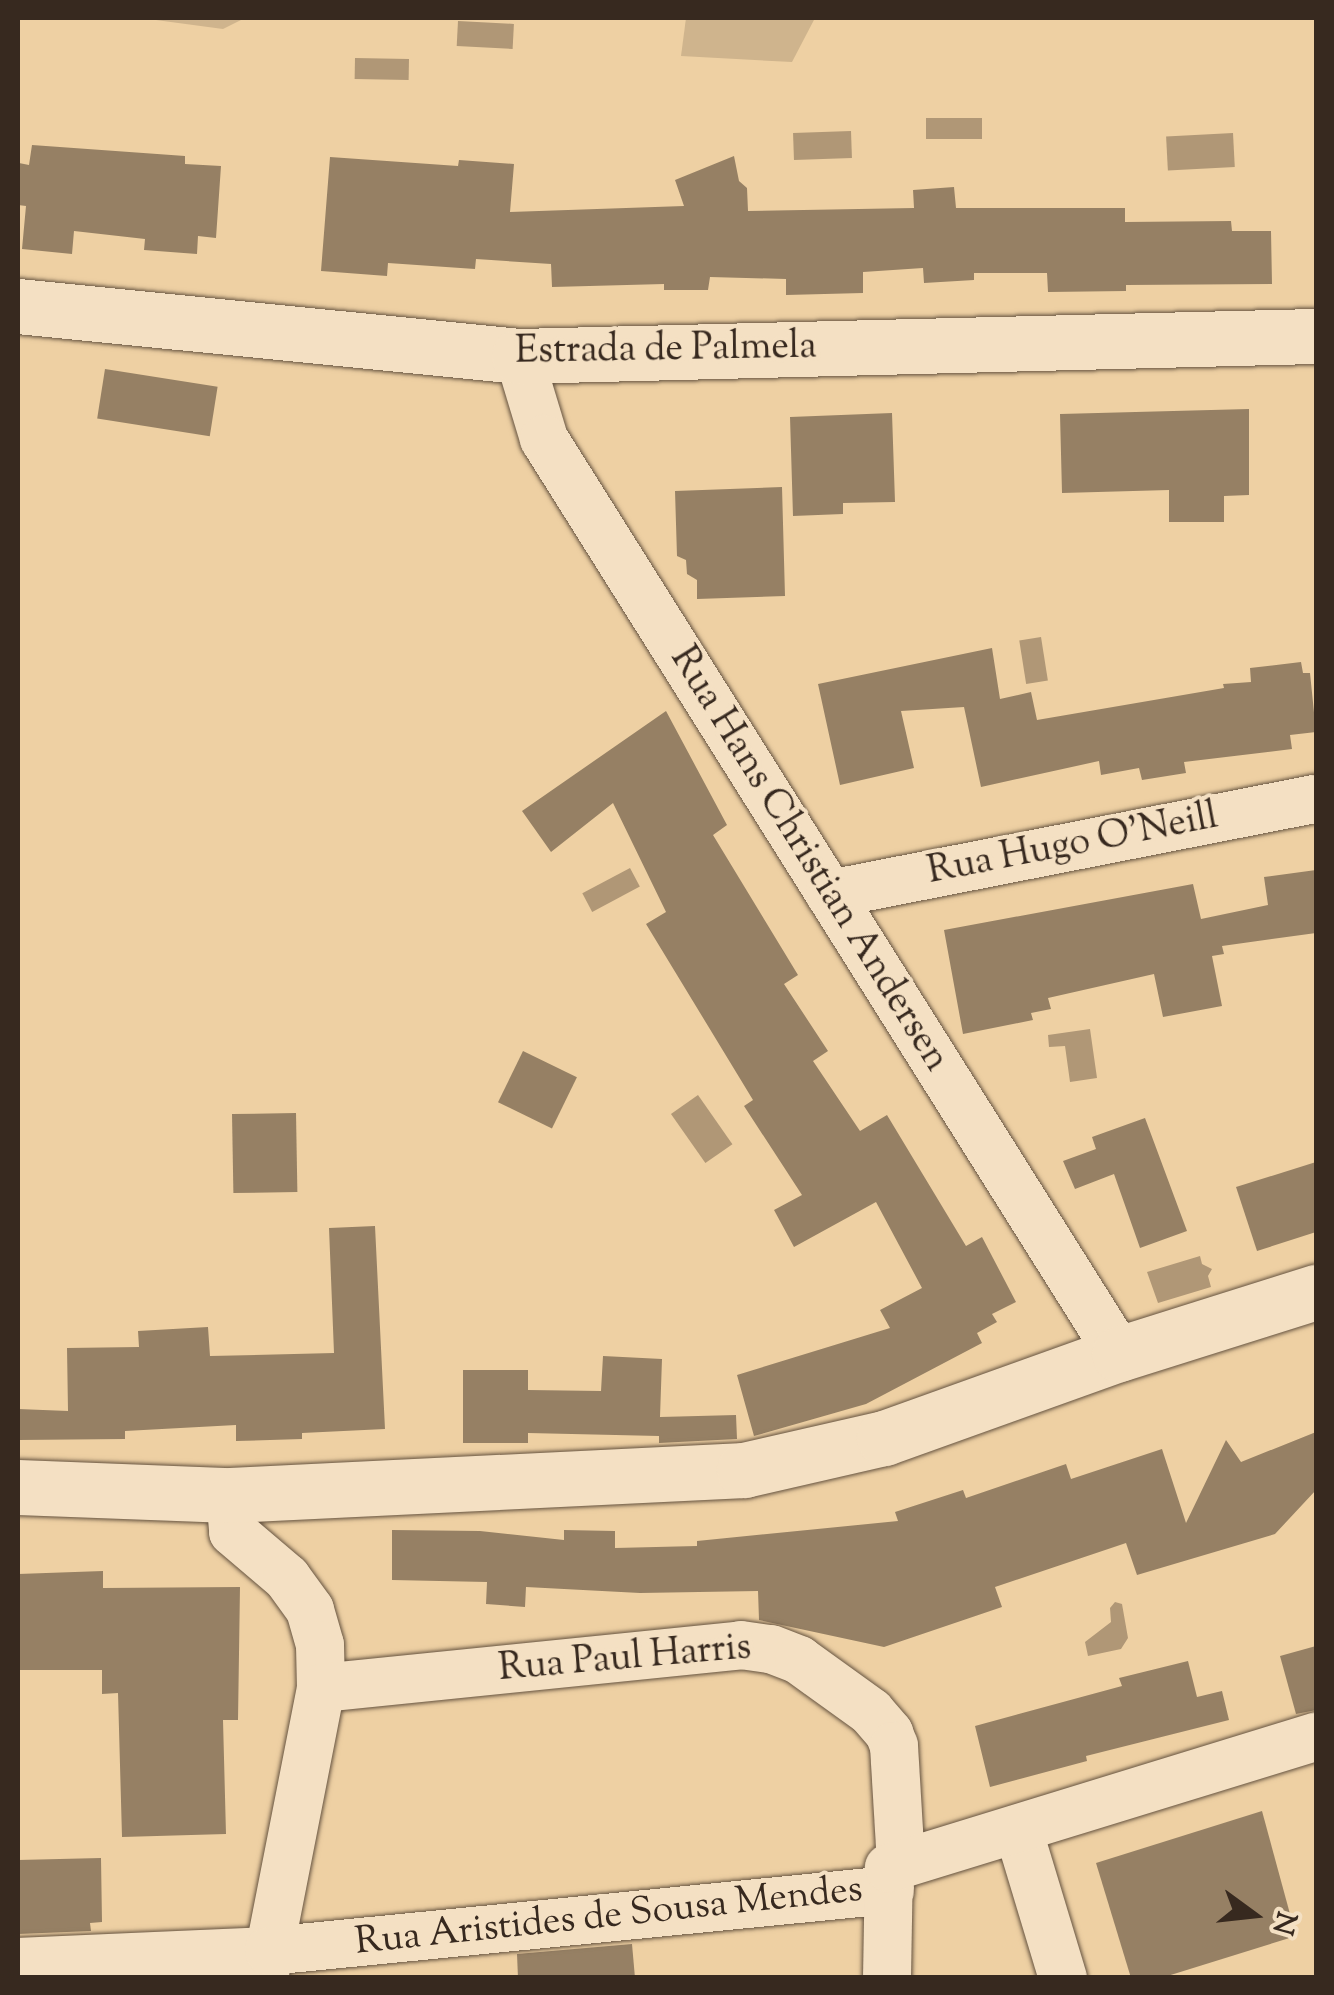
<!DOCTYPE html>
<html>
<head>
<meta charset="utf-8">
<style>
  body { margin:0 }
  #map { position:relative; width:1334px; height:1995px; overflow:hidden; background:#eed0a3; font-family:"Sorts Mill Goudy",serif }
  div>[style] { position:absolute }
  .green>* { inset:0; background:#cfb48d }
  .water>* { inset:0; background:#b09776; transform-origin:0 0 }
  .building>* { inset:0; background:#968064; transform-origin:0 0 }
  .roads { filter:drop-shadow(0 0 2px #655340) drop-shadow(0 0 2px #655340) }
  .street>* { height:48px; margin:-24px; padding:0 24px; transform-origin:24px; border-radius:24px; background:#f4e0c3 }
  .secondary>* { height:55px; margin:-27.5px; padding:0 27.5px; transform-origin:27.5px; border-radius:27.5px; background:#f4e0c3 }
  span { translate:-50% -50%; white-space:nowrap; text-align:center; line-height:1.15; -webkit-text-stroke:8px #f4e0c3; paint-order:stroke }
  .street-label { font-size:38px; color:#37291f }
  .frame { position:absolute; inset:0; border:20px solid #37291f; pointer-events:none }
  .north { position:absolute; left:1204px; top:1865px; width:100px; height:100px; -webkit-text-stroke:8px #f4e0c3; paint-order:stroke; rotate:105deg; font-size:28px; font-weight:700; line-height:40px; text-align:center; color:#37291f }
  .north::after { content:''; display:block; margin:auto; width:35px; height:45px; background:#37291f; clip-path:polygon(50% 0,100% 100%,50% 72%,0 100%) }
</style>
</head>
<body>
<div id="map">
  <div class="green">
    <div style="clip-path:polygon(141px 18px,245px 18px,223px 29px)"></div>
    <div style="clip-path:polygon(686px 18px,815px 18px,792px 62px,681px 56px)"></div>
  </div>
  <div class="water">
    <div style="left:458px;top:21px;width:56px;height:25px;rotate:3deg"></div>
    <div style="left:355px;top:58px;width:54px;height:21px;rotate:1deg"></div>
    <div style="left:926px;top:118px;width:56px;height:21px"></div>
    <div style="left:851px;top:131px;width:27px;height:58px;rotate:88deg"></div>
    <div style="left:1233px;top:133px;width:34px;height:67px;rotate:87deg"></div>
    <div style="left:1041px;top:637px;width:44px;height:22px;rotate:81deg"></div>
    <div style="left:630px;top:868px;width:21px;height:54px;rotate:62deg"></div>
    <div style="clip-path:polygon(1090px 1029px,1097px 1078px,1070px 1082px,1065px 1046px,1049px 1047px,1048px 1035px)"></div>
    <div style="left:698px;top:1095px;width:60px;height:33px;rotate:55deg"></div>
    <div style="clip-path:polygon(1200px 1256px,1202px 1264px,1212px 1269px,1208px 1276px,1211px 1287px,1158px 1303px,1147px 1272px)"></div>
    <div style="clip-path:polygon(1115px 1602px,1122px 1604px,1128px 1638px,1121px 1649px,1088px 1656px,1085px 1642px,1111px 1622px,1110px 1608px)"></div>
  </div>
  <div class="building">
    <div style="clip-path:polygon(32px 145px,185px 156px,185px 164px,221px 166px,216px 238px,198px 236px,197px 254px,144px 250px,145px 239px,74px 231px,72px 254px,22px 249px,26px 206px,18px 205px,18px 181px,19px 163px,29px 165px)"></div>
    <div style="clip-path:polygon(734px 156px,739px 181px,747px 188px,748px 211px,914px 208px,913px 190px,954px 187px,956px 208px,1125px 208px,1125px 222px,1231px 221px,1232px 231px,1271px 231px,1272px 284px,1126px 285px,1126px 291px,1048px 292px,1047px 273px,974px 273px,974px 280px,924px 283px,923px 268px,863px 272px,863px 293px,786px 295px,786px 279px,710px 277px,708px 290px,664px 290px,664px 284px,552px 287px,551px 264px,476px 259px,475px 269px,388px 263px,387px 276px,321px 271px,330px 157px,458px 166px,459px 160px,514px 164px,510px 212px,684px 206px,675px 180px)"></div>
    <div style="left:105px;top:369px;width:114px;height:50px;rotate:9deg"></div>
    <div style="clip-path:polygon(1249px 409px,1249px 495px,1224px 496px,1224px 522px,1169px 522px,1169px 490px,1062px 493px,1060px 414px)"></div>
    <div style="clip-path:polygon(892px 413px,895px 502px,843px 503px,843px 514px,793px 516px,790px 417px)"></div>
    <div style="clip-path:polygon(782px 487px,785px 596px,697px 599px,697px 580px,687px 574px,686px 560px,677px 556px,675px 491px)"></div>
    <div style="clip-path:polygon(992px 648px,1000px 699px,1031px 692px,1037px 720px,1224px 688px,1223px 684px,1251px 682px,1250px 668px,1301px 662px,1303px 673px,1310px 673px,1316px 732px,1290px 735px,1292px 749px,1184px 762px,1186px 773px,1142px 780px,1139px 768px,1101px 775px,1099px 761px,981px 787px,964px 707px,901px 711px,914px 768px,840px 785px,818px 684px)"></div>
    <div style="clip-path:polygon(666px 711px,727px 825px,713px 835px,798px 975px,784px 984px,828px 1051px,813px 1061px,860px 1131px,887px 1115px,966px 1246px,982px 1237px,1016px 1302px,992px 1314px,997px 1322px,977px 1333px,982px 1343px,866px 1404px,754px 1436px,737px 1375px,890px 1328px,880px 1310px,922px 1288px,876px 1202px,794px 1247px,774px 1210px,802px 1195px,744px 1106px,753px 1100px,646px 924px,666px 912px,613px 803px,551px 852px,522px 811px)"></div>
    <div style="clip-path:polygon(1316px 870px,1316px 933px,1222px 946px,1224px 954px,1212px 956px,1222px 1006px,1163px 1017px,1154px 974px,1048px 998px,1051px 1009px,1031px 1013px,1033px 1020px,963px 1034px,944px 930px,1193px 884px,1201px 919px,1268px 905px,1264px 877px)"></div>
    <div style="left:523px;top:1051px;width:60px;height:57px;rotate:26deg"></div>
    <div style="left:296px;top:1113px;width:79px;height:64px;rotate:89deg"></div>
    <div style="clip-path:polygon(1145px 1118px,1187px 1231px,1140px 1248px,1114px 1174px,1075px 1189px,1063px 1161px,1096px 1149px,1092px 1137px)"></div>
    <div style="clip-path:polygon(1316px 1162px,1316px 1232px,1257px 1251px,1236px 1187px)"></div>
    <div style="clip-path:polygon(375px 1226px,385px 1429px,302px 1433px,302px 1439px,236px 1441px,236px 1425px,125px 1431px,125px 1439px,18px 1440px,18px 1409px,68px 1411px,67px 1348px,139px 1347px,138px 1331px,208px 1327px,210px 1356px,334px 1353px,329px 1228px)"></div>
    <div style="clip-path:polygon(603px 1356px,662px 1359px,660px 1417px,736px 1415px,737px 1439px,659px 1443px,659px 1436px,528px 1433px,528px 1443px,463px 1443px,463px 1370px,528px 1370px,528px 1390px,601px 1391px)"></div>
    <div style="clip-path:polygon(1316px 1432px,1316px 1490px,1275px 1534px,1137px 1575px,1126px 1543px,995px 1587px,1002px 1607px,884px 1647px,759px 1620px,758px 1591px,640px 1593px,526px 1587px,525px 1607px,486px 1604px,487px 1582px,392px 1580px,392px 1530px,480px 1531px,564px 1540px,564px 1530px,615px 1531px,615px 1548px,697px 1546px,697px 1541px,898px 1521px,895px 1512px,963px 1490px,966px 1498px,1066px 1464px,1071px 1479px,1162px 1449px,1186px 1523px,1226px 1440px,1241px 1462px)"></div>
    <div style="clip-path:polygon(103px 1571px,103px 1588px,240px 1587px,238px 1720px,223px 1720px,226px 1834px,122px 1837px,118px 1693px,102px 1694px,102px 1670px,18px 1670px,18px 1574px)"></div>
    <div style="clip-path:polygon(1316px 1646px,1316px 1710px,1296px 1714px,1280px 1656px)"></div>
    <div style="clip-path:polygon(1188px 1661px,1197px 1697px,1222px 1691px,1229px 1720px,1086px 1756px,1087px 1761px,990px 1787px,975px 1726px,1122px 1686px,1119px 1678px)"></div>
    <div style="clip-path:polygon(1262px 1811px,1296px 1936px,1161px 1978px,1131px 1978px,1096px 1863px)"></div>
    <div style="clip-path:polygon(101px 1858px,102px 1922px,90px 1923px,91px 1931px,18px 1934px,18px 1860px)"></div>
    <div style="clip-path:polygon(632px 1944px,635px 1978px,518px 1978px,517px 1954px)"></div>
  </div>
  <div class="roads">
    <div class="street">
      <div style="left:519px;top:356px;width:87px;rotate:73.2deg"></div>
      <div style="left:544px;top:439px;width:1081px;rotate:57.85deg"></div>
      <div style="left:830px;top:894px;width:495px;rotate:-11.1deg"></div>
      <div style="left:230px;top:1495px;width:37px;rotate:85deg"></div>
      <div style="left:233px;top:1532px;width:71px;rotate:40.4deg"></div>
      <div style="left:287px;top:1578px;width:39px;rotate:54deg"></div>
      <div style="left:310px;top:1610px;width:36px;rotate:74deg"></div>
      <div style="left:320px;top:1645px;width:43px;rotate:88.7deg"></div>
      <div style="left:321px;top:1688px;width:296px;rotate:101.1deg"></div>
      <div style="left:321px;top:1688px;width:422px;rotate:-5.8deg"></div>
      <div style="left:741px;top:1645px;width:30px;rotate:8deg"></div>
      <div style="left:771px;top:1649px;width:30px;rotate:21deg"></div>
      <div style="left:799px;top:1660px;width:89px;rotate:35.8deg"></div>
      <div style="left:871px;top:1712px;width:28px;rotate:49deg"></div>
      <div style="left:889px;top:1733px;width:14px;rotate:69deg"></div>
      <div style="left:894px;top:1746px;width:118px;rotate:86.6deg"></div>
      <div style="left:1018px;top:1829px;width:156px;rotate:73.2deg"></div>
      <div style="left:18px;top:1962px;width:251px;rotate:-2.5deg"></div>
      <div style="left:269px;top:1951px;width:624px;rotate:-5.61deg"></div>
      <div style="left:887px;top:1978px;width:110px;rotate:-89deg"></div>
      <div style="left:889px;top:1868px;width:447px;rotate:-17.1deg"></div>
    </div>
    <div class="secondary">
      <div style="left:18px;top:306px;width:503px;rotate:5.7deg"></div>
      <div style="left:519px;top:356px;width:797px;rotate:-1.44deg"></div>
      <div style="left:18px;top:1487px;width:212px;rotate:2.2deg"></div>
      <div style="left:230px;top:1495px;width:515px;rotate:-2.78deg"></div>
      <div style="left:744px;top:1470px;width:144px;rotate:-12.9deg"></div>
      <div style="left:884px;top:1438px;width:250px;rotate:-19.7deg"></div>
      <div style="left:1119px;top:1354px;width:207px;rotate:-17.5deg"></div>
    </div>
  </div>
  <div class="street-label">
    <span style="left:666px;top:351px;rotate:-1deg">Estrada de Palmela</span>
    <span style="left:1073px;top:846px;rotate:-11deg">Rua Hugo O'Neill</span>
    <span style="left:808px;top:860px;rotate:58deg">Rua Hans Christian Andersen</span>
    <span style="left:625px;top:1660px;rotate:-5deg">Rua Paul Harris</span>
    <span style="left:609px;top:1918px;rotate:-6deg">Rua Aristides de Sousa Mendes</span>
  </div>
  <div class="frame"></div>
  <div class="north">N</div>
</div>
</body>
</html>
